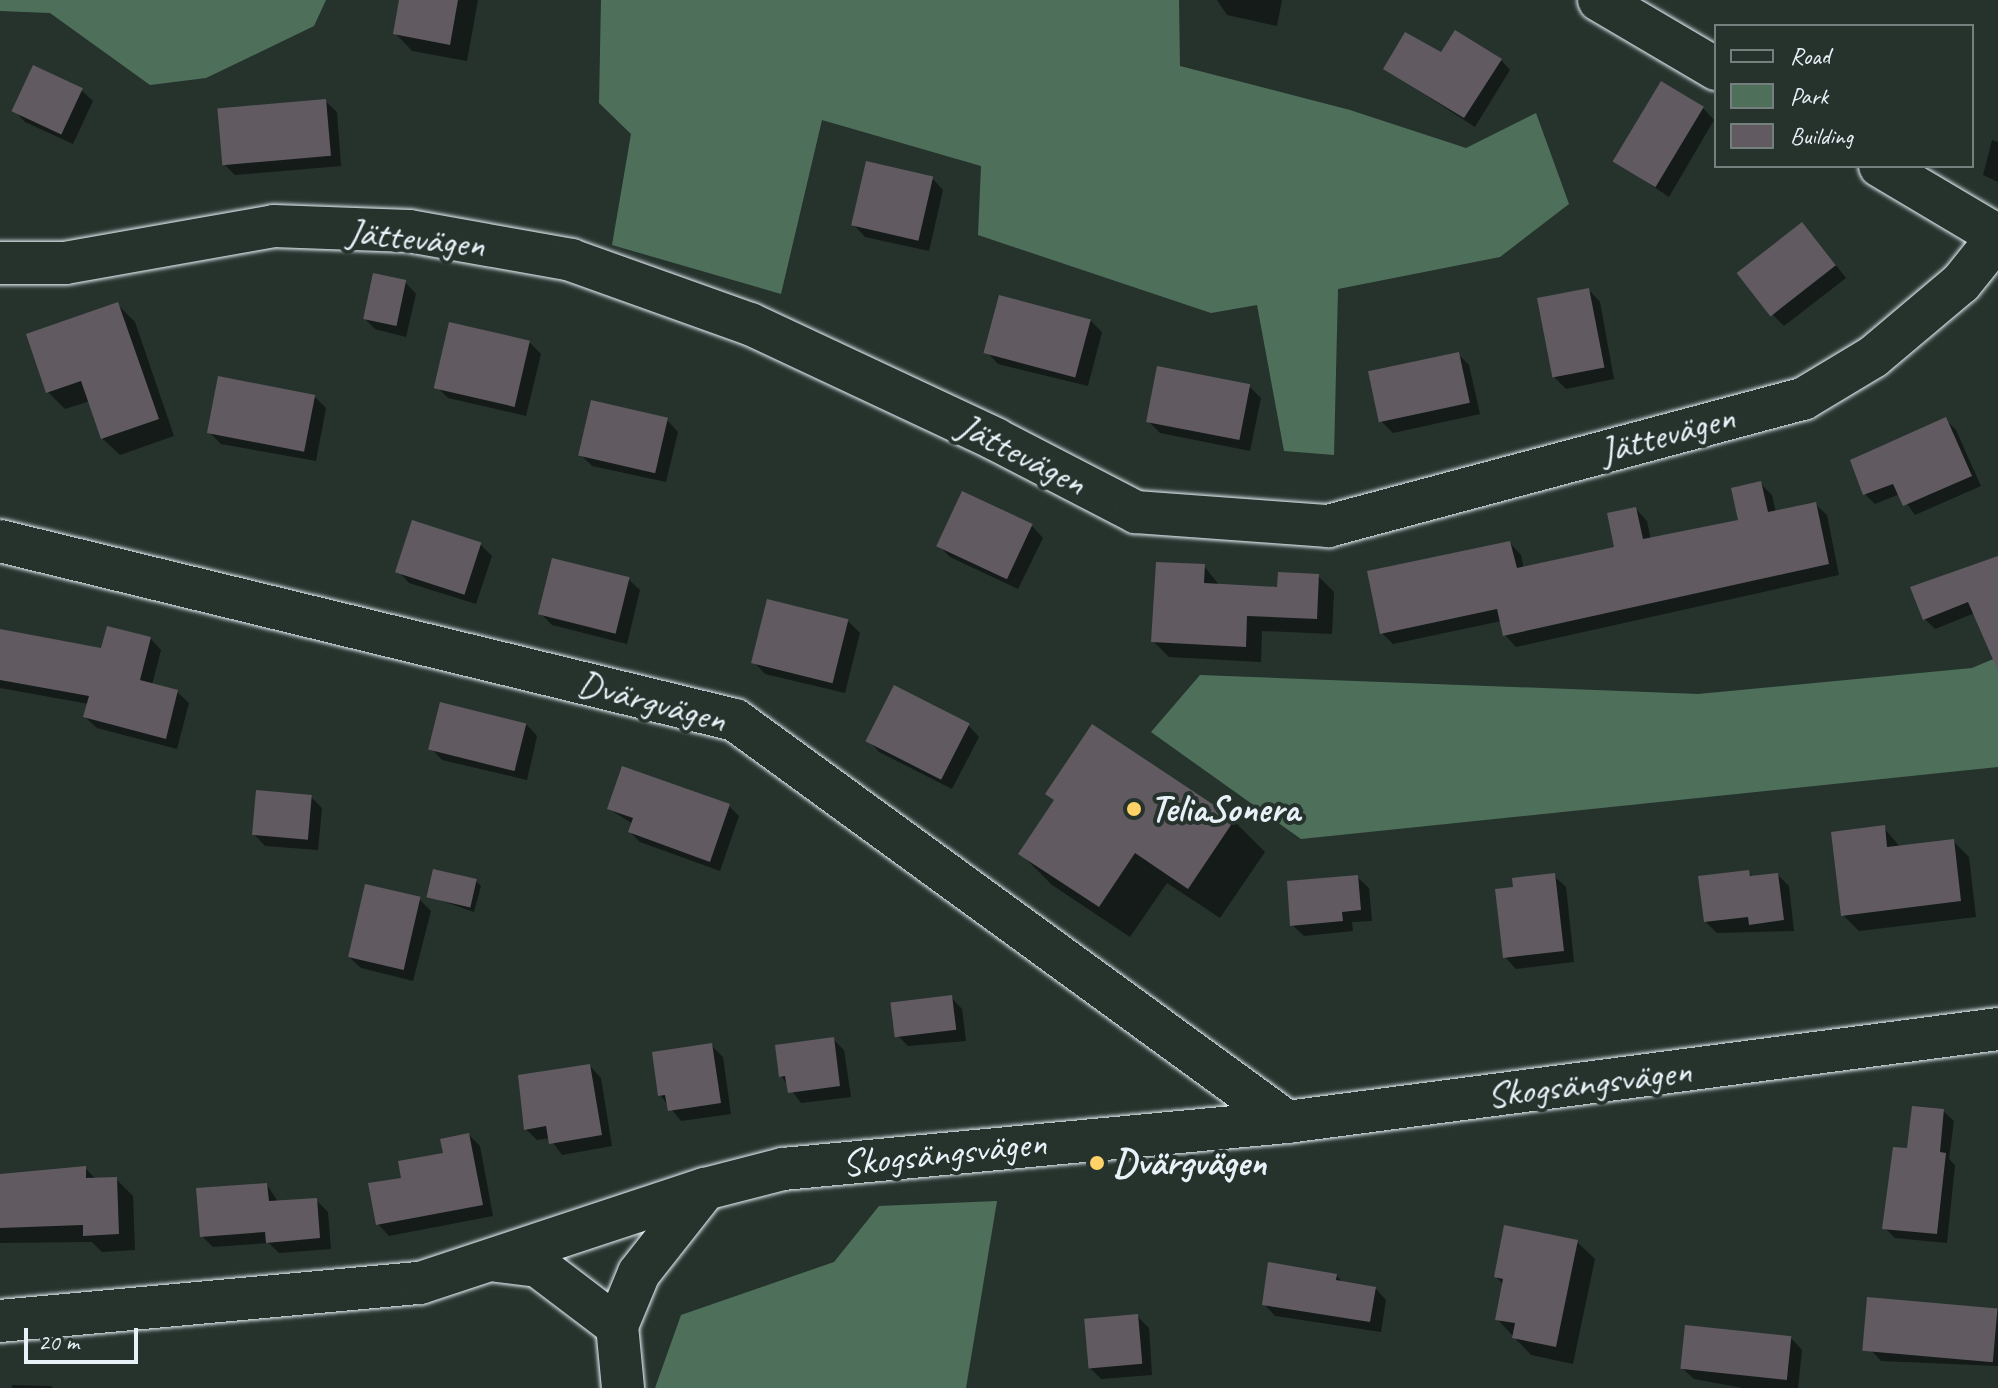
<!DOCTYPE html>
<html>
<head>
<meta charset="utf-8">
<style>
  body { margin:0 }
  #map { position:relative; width:1998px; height:1388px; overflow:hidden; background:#26332d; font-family:Caveat,sans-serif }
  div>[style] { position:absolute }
  .green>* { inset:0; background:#4e705b }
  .shadow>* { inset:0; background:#0007 }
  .building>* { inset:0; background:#615a61; transform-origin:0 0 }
  .roads { filter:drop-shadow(0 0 2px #e8f1f8) drop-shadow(0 0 2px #e8f1f8) }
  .street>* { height:42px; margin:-21px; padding:0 21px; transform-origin:21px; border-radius:21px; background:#26332d }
  .dots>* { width:22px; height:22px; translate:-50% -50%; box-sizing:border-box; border:4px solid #26332d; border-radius:50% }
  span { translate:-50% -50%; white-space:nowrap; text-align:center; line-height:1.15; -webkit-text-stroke:8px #26332d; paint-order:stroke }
  .street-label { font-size:38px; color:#e8f1f8 }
  .poi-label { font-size:38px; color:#e8f1f8; font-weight:700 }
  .left { translate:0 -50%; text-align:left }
  .legend { position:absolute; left:1714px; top:24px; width:260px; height:144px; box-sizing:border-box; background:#26332d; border:2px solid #747f7e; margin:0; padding:10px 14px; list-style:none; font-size:24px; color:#e8f1f8 }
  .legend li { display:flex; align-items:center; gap:16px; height:40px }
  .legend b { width:40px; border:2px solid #747f7e }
  .scale { position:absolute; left:24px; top:1328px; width:114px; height:36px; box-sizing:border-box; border:4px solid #e8f1f8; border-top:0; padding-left:10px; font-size:24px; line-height:28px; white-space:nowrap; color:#e8f1f8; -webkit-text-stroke:6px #26332d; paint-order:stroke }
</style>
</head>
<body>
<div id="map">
  <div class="green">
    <div style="clip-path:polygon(0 0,326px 0,314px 26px,206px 78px,150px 85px,50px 13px,0 11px)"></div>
    <div style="clip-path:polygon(601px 0,1179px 0,1180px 66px,1350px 110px,1466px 148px,1536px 113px,1569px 204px,1500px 257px,1338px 289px,1334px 455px,1284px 451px,1257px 305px,1211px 313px,978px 235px,981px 166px,822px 120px,781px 294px,612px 245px,631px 134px,599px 103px)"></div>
    <div style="clip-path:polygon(1998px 657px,1998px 767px,1301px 839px,1151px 732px,1200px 675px,1698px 694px,1972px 668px)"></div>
    <div style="clip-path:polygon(997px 1201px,966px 1388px,655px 1388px,681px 1315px,834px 1262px,879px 1206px)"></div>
  </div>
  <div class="shadow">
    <div style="clip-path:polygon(401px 0,478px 0,467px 61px,412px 51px,395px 33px)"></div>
    <div style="clip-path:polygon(1217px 0,1282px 0,1277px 26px,1227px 15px)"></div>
    <div style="clip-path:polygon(1442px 55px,1501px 60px,1510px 70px,1475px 127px,1385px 69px)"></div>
    <div style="clip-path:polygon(81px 90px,93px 101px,73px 144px,25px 122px,14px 110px)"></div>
    <div style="clip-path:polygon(325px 101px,337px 112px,341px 166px,235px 175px,224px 164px)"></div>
    <div style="clip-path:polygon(1703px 108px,1714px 120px,1669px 197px,1617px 162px)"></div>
    <div style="clip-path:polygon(1992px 140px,1998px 142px,1998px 182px,1983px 175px)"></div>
    <div style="clip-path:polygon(932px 178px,943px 190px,929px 251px,865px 237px,854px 225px)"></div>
    <div style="clip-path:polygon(1813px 236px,1846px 278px,1784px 326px,1773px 315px)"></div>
    <div style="clip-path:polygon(405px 282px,416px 294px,406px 337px,375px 329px,364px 318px)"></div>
    <div style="clip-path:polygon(1589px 290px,1600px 302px,1614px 379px,1566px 389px,1554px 377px)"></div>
    <div style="clip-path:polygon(117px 304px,135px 322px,174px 436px,120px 455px,102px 438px,90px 401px,65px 409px,48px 392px)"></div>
    <div style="clip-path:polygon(1090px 320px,1102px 332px,1088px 386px,998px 364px,987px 352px)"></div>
    <div style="clip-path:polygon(529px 342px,541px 354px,526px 416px,448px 398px,437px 387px)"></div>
    <div style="clip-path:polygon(1458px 354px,1469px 365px,1480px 414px,1393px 433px,1381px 421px)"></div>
    <div style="clip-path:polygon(1249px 386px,1261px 398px,1250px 451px,1160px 433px,1149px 422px)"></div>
    <div style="clip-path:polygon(314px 396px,326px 408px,316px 461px,221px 444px,209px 432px)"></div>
    <div style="clip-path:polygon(667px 420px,678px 432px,666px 482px,592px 466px,580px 454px)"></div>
    <div style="clip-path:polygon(1946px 420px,1956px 430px,1981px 486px,1915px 515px,1900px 494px,1875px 504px,1865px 494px)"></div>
    <div style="clip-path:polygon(1761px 484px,1772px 495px,1776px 513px,1815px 504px,1827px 515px,1839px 575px,1516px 647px,1505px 635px,1501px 621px,1393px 644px,1382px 633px,1510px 543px,1521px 555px,1524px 569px,1616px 548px,1636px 509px,1647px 521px,1651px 540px,1740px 521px)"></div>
    <div style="clip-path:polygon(1032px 526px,1043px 538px,1018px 589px,950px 557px,938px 545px)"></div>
    <div style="clip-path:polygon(480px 544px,492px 556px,476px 604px,409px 583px,398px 571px)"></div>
    <div style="clip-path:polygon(1998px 558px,1998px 638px,1975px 613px,1935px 629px,1925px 619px)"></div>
    <div style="clip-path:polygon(1204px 566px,1220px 586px,1279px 589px,1318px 576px,1334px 592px,1332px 634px,1262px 631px,1261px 662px,1169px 657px,1153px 641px)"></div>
    <div style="clip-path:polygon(628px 579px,640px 590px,627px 644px,552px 625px,541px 614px)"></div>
    <div style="clip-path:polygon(848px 621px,860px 633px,845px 693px,765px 674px,754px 662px)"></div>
    <div style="clip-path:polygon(0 631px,102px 650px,150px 638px,161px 650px,152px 685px,177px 692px,189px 703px,177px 749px,97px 728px,85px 717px,89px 704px,0 688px)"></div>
    <div style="clip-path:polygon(526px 724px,537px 736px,527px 780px,442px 760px,431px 748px)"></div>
    <div style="clip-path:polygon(968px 725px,979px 737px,952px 789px,879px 752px,868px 740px)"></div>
    <div style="clip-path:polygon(311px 797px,322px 808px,318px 850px,265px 846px,254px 834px)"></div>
    <div style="clip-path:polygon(729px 806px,739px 816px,720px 871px,640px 842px,630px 832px,633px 824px,609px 809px)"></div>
    <div style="clip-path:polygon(1234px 821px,1265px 852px,1220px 918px,1167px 883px,1130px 937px,1052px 885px,1021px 854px)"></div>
    <div style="clip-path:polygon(1884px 828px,1901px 848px,1953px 841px,1969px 857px,1976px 917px,1859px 931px,1843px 915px)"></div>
    <div style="clip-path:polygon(1748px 872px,1754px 878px,1778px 875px,1789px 886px,1794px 931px,1717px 933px,1706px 922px)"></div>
    <div style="clip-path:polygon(1554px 876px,1566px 887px,1574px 962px,1516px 969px,1505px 957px)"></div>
    <div style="clip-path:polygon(1357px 877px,1369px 888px,1372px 921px,1352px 922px,1353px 931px,1304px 936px,1292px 925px)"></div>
    <div style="clip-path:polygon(476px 881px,481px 886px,474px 912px,428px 896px)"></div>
    <div style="clip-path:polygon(419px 899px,431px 911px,413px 981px,361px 968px,349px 957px)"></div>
    <div style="clip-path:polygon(951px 997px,962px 1009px,966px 1041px,908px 1046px,896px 1034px)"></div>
    <div style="clip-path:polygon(833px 1039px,844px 1050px,851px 1097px,801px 1103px,781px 1076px)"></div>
    <div style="clip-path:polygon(711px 1045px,723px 1057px,731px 1114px,681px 1121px,660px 1095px)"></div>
    <div style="clip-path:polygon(590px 1066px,601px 1078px,612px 1146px,562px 1155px,550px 1138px,537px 1140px,526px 1129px)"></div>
    <div style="clip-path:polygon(1943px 1111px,1954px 1121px,1949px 1159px,1955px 1165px,1947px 1243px,1895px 1238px,1885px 1228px,1909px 1150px)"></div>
    <div style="clip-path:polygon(469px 1135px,480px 1146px,493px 1216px,389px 1236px,378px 1224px,404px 1179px)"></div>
    <div style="clip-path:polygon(85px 1168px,97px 1180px,116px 1179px,133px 1196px,135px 1250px,102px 1252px,92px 1242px,0 1243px,0 1175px)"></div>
    <div style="clip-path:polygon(267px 1185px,279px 1203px,316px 1200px,328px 1212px,331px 1249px,279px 1253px,269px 1243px,213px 1247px,202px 1236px)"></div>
    <div style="clip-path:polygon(1577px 1242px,1595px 1259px,1573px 1364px,1531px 1355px,1497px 1319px,1504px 1285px,1496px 1277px)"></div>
    <div style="clip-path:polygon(1336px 1275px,1344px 1284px,1375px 1288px,1386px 1300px,1381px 1332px,1275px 1316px,1264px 1304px)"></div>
    <div style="clip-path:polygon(1998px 1310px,1998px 1366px,1881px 1361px,1871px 1350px)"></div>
    <div style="clip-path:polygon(1137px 1316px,1149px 1328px,1152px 1375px,1101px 1379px,1090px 1368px)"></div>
    <div style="clip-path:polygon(1791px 1338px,1802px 1350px,1798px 1388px,1743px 1388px,1694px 1379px,1682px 1368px)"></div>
    <div style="clip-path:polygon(12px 1385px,51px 1386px,53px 1388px,12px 1388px)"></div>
  </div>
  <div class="building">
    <div style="clip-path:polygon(399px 0,458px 0,450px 45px,393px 34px)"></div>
    <div style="clip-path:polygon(1455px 30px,1502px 59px,1464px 118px,1383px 69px,1405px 32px,1441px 52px)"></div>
    <div style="left:33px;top:65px;width:55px;height:51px;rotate:25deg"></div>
    <div style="left:1661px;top:81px;width:50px;height:94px;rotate:31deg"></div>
    <div style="left:326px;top:99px;width:57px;height:109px;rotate:85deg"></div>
    <div style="left:866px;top:161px;width:69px;height:66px;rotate:13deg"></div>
    <div style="left:1802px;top:222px;width:55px;height:83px;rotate:52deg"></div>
    <div style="left:373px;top:273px;width:34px;height:47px;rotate:12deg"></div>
    <div style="left:1589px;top:288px;width:81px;height:53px;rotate:79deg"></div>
    <div style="left:999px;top:295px;width:95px;height:60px;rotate:15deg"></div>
    <div style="clip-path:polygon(118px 302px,159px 419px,101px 439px,81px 381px,46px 393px,26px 334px)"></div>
    <div style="left:449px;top:322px;width:83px;height:68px;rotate:13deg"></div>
    <div style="left:1459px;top:352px;width:52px;height:93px;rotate:78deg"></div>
    <div style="left:1157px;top:366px;width:95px;height:57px;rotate:11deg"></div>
    <div style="left:218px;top:376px;width:99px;height:58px;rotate:11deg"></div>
    <div style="left:591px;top:400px;width:79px;height:57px;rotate:13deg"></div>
    <div style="clip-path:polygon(1946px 417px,1972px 476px,1903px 506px,1893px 484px,1863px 495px,1850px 460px)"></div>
    <div style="clip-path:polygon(1761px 481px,1768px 512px,1816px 502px,1829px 564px,1503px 636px,1497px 609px,1380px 634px,1367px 571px,1510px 541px,1517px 568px,1614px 547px,1607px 513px,1636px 507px,1643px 539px,1738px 520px,1731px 488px)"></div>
    <div style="left:962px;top:491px;width:78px;height:61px;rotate:25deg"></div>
    <div style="left:412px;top:520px;width:73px;height:55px;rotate:18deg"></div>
    <div style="clip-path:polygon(1998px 556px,1998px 671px,1968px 602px,1923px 620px,1910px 587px)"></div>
    <div style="left:552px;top:558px;width:80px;height:58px;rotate:14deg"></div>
    <div style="clip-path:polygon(1156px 562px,1205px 564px,1204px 583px,1277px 587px,1278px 572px,1319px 574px,1317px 619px,1247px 616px,1246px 647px,1151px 642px)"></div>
    <div style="left:767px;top:599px;width:84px;height:66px;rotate:14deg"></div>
    <div style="clip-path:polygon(107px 626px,151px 637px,140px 680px,178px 690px,166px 739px,83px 717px,89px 696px,0 680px,0 629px,101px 648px)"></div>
    <div style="left:894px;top:685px;width:85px;height:63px;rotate:27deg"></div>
    <div style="left:440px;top:702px;width:89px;height:49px;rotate:14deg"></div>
    <div style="clip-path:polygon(1092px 724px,1235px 819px,1188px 889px,1135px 853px,1099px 907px,1018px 854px,1054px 800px,1045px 794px)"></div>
    <div style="clip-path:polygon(622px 766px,730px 804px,710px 862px,628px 832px,633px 818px,607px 809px)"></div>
    <div style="left:256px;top:790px;width:56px;height:45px;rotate:5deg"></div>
    <div style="clip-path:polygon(1885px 825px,1887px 847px,1954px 839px,1961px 901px,1841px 916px,1831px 832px)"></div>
    <div style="left:433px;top:869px;width:45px;height:29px;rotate:13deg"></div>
    <div style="clip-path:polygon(1749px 870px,1750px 876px,1778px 873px,1784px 920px,1749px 925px,1748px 917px,1704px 922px,1698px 876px)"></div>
    <div style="clip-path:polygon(1555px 873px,1564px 951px,1503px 958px,1495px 889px,1513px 887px,1512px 878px)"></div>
    <div style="clip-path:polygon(1358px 875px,1361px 910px,1342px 912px,1343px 921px,1290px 926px,1287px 881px)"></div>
    <div style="left:365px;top:884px;width:57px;height:75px;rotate:13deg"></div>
    <div style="left:952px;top:995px;width:35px;height:62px;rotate:83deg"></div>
    <div style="clip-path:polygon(834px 1037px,840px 1086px,788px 1093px,785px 1076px,779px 1077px,775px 1045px)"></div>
    <div style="clip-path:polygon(712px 1043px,721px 1103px,668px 1111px,665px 1095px,658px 1096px,652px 1052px)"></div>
    <div style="clip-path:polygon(590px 1064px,602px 1135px,549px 1144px,546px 1126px,524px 1130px,518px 1075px)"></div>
    <div style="clip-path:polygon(1912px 1106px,1944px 1109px,1940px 1152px,1946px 1153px,1937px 1234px,1882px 1229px,1893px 1147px,1907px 1148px)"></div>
    <div style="clip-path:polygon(469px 1133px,483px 1205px,376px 1225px,368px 1183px,401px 1178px,398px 1161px,443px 1153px,440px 1139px)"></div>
    <div style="clip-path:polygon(86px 1166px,86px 1178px,117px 1177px,119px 1234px,83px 1236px,83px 1225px,0 1228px,0 1174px)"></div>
    <div style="clip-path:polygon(267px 1183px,269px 1201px,317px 1198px,320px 1238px,266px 1243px,265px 1232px,200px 1237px,196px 1188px)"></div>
    <div style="clip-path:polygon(1504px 1225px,1578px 1240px,1556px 1347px,1512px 1338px,1515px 1323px,1495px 1320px,1503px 1279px,1494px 1277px)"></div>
    <div style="clip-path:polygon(1268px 1262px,1337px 1274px,1336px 1280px,1376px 1287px,1370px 1322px,1262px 1305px)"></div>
    <div style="left:1867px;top:1297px;width:131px;height:54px;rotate:5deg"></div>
    <div style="left:1138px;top:1314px;width:50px;height:54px;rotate:85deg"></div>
    <div style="left:1685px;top:1325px;width:107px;height:44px;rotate:6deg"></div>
  </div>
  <div class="roads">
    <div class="street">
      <div style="left:1599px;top:0;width:136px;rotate:30.5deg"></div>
      <div style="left:1880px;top:166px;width:137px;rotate:30.7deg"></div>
      <div style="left:0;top:263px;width:65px"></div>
      <div style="left:65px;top:263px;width:212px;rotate:-10deg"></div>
      <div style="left:274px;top:226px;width:135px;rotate:2.1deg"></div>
      <div style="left:409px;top:231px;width:165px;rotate:10.1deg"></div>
      <div style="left:571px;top:260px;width:190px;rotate:19.7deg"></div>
      <div style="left:750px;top:324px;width:271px;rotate:25.1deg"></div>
      <div style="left:995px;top:439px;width:159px;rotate:27.4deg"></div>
      <div style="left:1136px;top:512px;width:193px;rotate:4.2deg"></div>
      <div style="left:1328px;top:526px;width:492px;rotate:-15deg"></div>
      <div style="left:1803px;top:399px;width:82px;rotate:-31deg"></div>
      <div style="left:1873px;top:357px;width:115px;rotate:-40.1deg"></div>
      <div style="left:1961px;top:283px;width:59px;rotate:-51.2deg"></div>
      <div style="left:0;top:541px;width:756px;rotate:13.69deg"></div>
      <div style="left:735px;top:720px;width:683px;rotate:36.06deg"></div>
      <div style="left:497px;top:1261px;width:41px;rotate:7deg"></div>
      <div style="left:538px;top:1266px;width:99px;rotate:37.2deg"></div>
      <div style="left:0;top:1321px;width:422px;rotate:-5.2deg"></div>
      <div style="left:420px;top:1283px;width:300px;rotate:-18.3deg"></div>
      <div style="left:705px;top:1189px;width:81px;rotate:-14.4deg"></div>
      <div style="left:783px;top:1169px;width:506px;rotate:-5.33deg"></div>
      <div style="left:1287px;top:1122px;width:717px;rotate:-7.45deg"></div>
      <div style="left:623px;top:1388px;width:62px;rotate:-95.5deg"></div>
      <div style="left:617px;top:1326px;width:57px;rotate:-67.5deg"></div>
      <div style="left:639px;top:1273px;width:107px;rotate:-51.8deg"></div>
    </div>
  </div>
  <div class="dots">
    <div style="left:1134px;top:809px;background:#ffd166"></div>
    <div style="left:1097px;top:1163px;background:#ffd166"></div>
  </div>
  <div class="street-label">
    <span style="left:416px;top:238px;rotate:6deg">Jättevägen</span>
    <span style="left:1667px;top:434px;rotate:-15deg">Jättevägen</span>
    <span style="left:1022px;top:454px;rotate:27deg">Jättevägen</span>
    <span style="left:652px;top:701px;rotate:15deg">Dvärgvägen</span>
    <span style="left:1589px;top:1083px;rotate:-7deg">Skogsängsvägen</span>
    <span style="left:944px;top:1153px;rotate:-6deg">Skogsängsvägen</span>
  </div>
  <div class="poi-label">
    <span class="left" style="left:1150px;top:809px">TeliaSonera</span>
    <span class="left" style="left:1113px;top:1163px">Dvärgvägen</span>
  </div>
  <ul class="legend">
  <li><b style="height:10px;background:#26332d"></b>Road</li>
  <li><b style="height:22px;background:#4e705b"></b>Park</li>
  <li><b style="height:22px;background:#615a61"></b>Building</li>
  </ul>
  <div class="scale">20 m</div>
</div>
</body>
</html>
